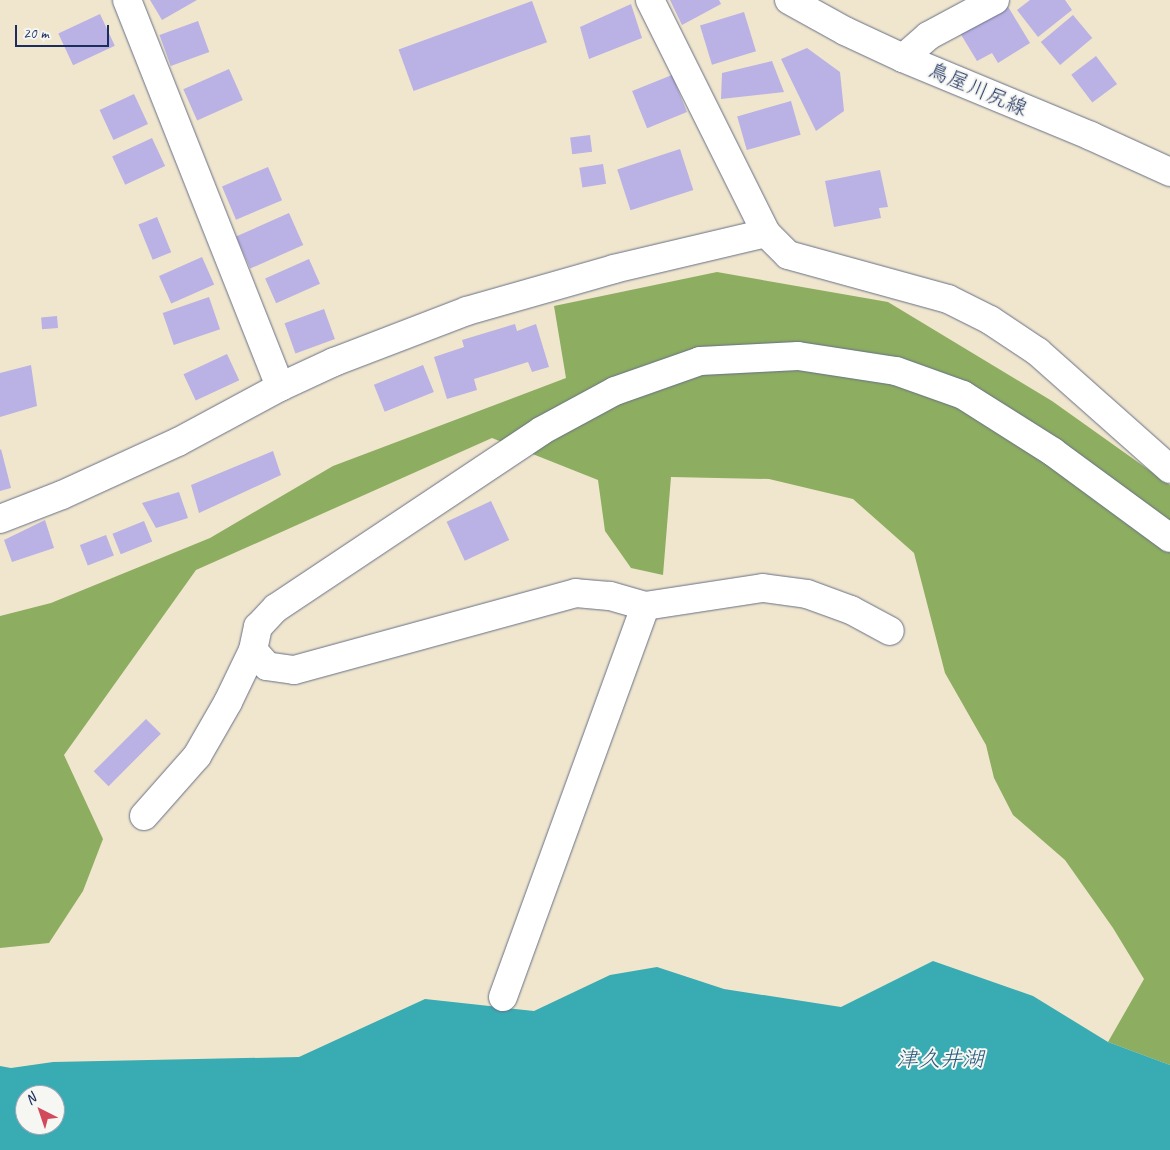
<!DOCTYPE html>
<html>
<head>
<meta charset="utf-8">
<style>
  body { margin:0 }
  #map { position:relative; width:1170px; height:1150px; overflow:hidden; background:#f0e6ce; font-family:Caveat,"Klee One",sans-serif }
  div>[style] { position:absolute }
  .forest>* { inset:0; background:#8dad61 }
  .water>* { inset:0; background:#39abb3 }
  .building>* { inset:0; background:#bab1e4; transform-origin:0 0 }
  .roads { filter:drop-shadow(0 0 1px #666f85) drop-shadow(0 0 1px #666f85) }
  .street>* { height:28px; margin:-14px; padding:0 14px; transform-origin:14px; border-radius:14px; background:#fff }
  .secondary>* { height:28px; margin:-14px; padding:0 14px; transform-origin:14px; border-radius:14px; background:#fff }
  span { translate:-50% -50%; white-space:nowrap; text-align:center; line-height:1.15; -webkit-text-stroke:4px #f6f6f2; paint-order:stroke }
  .street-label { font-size:21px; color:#1b2f5e }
  .water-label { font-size:22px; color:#265a7c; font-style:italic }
  .north { position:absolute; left:15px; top:1085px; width:50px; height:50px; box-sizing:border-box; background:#f6f6f2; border:1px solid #9ea6b7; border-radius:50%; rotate:319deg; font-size:14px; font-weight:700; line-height:20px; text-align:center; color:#1b2f5e }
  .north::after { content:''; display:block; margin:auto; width:18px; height:22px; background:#d1495b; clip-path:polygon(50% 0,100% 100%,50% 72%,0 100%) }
  .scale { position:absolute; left:15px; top:25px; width:94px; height:22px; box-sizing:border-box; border:2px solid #1b2f5e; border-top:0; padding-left:6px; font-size:15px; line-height:18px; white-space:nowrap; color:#1b2f5e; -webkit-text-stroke:4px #f6f6f2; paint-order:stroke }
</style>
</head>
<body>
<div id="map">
  <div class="forest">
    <div style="clip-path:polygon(717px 272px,888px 302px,1052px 401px,1170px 485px,1170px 1065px,1108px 1042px,1144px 979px,1113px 928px,1065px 860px,1013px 815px,994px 778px,986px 745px,945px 673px,914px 553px,853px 499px,769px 479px,671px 477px,663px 575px,631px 568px,605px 531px,598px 480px,492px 438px,196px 570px,64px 755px,103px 839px,83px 891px,49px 943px,0 948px,0 616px,51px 603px,210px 538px,333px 466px,566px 378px,554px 306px)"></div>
  </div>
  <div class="water">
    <div style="clip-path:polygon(evenodd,933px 961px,1033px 996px,1108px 1042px,1170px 1065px,1170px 1150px,0 1150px,0 1066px,11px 1068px,53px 1062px,299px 1057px,425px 999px,534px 1011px,610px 975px,657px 967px,724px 989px,841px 1007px,933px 961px,25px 1095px,55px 1095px,55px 1125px,25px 1125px,25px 1095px)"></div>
  </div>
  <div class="building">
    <div style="clip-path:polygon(150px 0,197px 0,162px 20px)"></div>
    <div style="clip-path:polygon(670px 0,719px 0,721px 4px,682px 25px)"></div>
    <div style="clip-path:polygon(1004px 0,1030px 43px,998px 63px,992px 53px,977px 61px,957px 28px)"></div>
    <div style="clip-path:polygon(1030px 0,1065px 0,1072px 10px,1038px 37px,1017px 10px)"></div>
    <div style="left:532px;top:1px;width:44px;height:142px;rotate:70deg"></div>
    <div style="clip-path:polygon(631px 4px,642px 38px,589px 59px,580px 27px)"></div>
    <div style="left:744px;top:12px;width:41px;height:46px;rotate:73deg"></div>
    <div style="left:100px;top:14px;width:35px;height:46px;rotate:65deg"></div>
    <div style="left:1073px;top:15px;width:30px;height:42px;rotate:50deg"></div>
    <div style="left:198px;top:21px;width:33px;height:41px;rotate:70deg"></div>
    <div style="clip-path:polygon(807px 48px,840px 72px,844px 111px,816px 131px,781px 59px)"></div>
    <div style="left:1096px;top:56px;width:35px;height:31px;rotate:53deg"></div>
    <div style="clip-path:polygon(772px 61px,784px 92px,721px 99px,722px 73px)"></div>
    <div style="left:229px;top:69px;width:34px;height:50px;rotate:66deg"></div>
    <div style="left:672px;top:75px;width:40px;height:43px;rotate:68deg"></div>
    <div style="left:134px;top:94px;width:33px;height:38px;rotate:65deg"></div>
    <div style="left:791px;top:101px;width:35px;height:56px;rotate:74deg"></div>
    <div style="left:590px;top:135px;width:17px;height:20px;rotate:83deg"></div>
    <div style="left:152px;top:138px;width:31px;height:44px;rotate:65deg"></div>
    <div style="left:680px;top:149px;width:43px;height:66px;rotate:72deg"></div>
    <div style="left:603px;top:164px;width:20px;height:24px;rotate:81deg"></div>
    <div style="left:268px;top:167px;width:36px;height:50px;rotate:67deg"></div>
    <div style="clip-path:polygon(880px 170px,888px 207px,879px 208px,881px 218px,834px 227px,825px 181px)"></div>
    <div style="left:289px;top:213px;width:35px;height:58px;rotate:66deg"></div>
    <div style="left:157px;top:217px;width:38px;height:20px;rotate:68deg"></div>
    <div style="left:202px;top:257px;width:30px;height:47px;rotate:66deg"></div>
    <div style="left:309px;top:259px;width:27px;height:48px;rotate:66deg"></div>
    <div style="left:209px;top:297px;width:34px;height:49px;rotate:71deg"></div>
    <div style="left:324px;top:309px;width:32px;height:42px;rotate:70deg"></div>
    <div style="left:57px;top:316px;width:12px;height:16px;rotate:85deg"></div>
    <div style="clip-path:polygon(515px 324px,517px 331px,536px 324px,549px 367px,532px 372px,528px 362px,474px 379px,477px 390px,447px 399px,434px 357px,464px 347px,462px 340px)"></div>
    <div style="left:227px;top:354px;width:29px;height:48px;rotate:65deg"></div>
    <div style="clip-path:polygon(31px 365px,37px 406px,0 417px,0 373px)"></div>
    <div style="left:423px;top:365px;width:29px;height:53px;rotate:68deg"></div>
    <div style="clip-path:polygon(1px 449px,11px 488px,0 491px,0 450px)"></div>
    <div style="clip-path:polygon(273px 451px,281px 475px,199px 513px,191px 485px)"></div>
    <div style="clip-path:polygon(179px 492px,188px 518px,156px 528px,142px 503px)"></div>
    <div style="left:491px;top:501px;width:43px;height:49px;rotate:65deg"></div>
    <div style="clip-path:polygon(45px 520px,54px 548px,12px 562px,4px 540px)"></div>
    <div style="left:144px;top:521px;width:22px;height:34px;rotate:68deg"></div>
    <div style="left:106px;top:535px;width:22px;height:28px;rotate:69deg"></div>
    <div style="left:146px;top:719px;width:21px;height:74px;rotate:45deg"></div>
  </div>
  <div class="roads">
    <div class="street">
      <div style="left:127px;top:0;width:416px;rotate:68.4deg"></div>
      <div style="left:650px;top:0;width:260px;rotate:63.5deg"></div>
      <div style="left:766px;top:233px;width:31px;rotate:45deg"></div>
      <div style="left:788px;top:255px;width:166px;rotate:15.4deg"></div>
      <div style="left:948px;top:299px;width:47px;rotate:26.6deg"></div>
      <div style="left:990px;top:320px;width:58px;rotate:33.7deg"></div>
      <div style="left:1038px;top:352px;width:176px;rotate:41.6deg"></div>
      <div style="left:903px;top:58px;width:33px;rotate:-41deg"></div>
      <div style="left:928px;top:36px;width:76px;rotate:-28.2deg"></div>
      <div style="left:0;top:519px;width:66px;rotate:-21.2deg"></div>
      <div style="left:62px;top:495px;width:128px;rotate:-24.6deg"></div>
      <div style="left:178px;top:442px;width:116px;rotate:-28.3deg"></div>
      <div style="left:280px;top:387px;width:60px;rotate:-24.8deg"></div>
      <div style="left:334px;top:362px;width:142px;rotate:-21deg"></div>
      <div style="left:467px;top:311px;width:153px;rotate:-15.9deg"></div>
      <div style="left:614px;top:269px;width:156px;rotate:-13.3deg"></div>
      <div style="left:645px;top:606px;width:119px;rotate:-8.7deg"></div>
      <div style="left:763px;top:588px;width:44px;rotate:7.8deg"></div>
      <div style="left:807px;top:594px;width:47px;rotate:20deg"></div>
      <div style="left:851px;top:610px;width:44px;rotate:28.3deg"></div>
      <div style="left:144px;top:816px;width:80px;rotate:-48.5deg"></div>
      <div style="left:197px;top:756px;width:62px;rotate:-60.1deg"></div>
      <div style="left:228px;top:702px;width:58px;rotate:-64.3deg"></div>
      <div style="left:503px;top:997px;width:416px;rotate:-70deg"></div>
      <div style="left:645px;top:606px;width:37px;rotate:-164deg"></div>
      <div style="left:609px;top:596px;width:33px;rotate:-175deg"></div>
      <div style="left:576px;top:593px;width:292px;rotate:164.7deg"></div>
      <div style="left:294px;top:670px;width:27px;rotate:-172deg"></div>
      <div style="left:267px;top:666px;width:21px;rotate:-131deg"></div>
      <div style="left:253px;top:650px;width:24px;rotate:-78deg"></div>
      <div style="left:258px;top:627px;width:26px;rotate:-47deg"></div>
      <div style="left:276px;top:608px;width:319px;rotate:-33.7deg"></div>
      <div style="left:541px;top:431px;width:84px;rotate:-28.4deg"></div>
      <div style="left:615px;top:391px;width:90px;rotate:-19.4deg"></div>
      <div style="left:700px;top:361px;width:98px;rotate:-2.9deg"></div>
      <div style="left:798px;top:356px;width:99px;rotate:8.7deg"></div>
      <div style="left:896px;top:371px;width:71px;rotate:19.7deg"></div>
      <div style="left:963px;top:395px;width:107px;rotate:32.3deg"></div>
      <div style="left:1053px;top:452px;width:145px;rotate:36.3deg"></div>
    </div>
    <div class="secondary">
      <div style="left:789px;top:0;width:64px;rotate:29deg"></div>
      <div style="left:845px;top:31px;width:64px;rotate:25deg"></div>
      <div style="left:903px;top:58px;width:204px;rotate:22.5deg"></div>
      <div style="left:1091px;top:136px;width:87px;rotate:24.5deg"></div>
    </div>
  </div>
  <div class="street-label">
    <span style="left:978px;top:89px;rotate:23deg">鳥屋川尻線</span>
  </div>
  <div class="water-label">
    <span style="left:940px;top:1060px">津久井湖</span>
  </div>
  <div class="north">N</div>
  <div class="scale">20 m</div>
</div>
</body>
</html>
